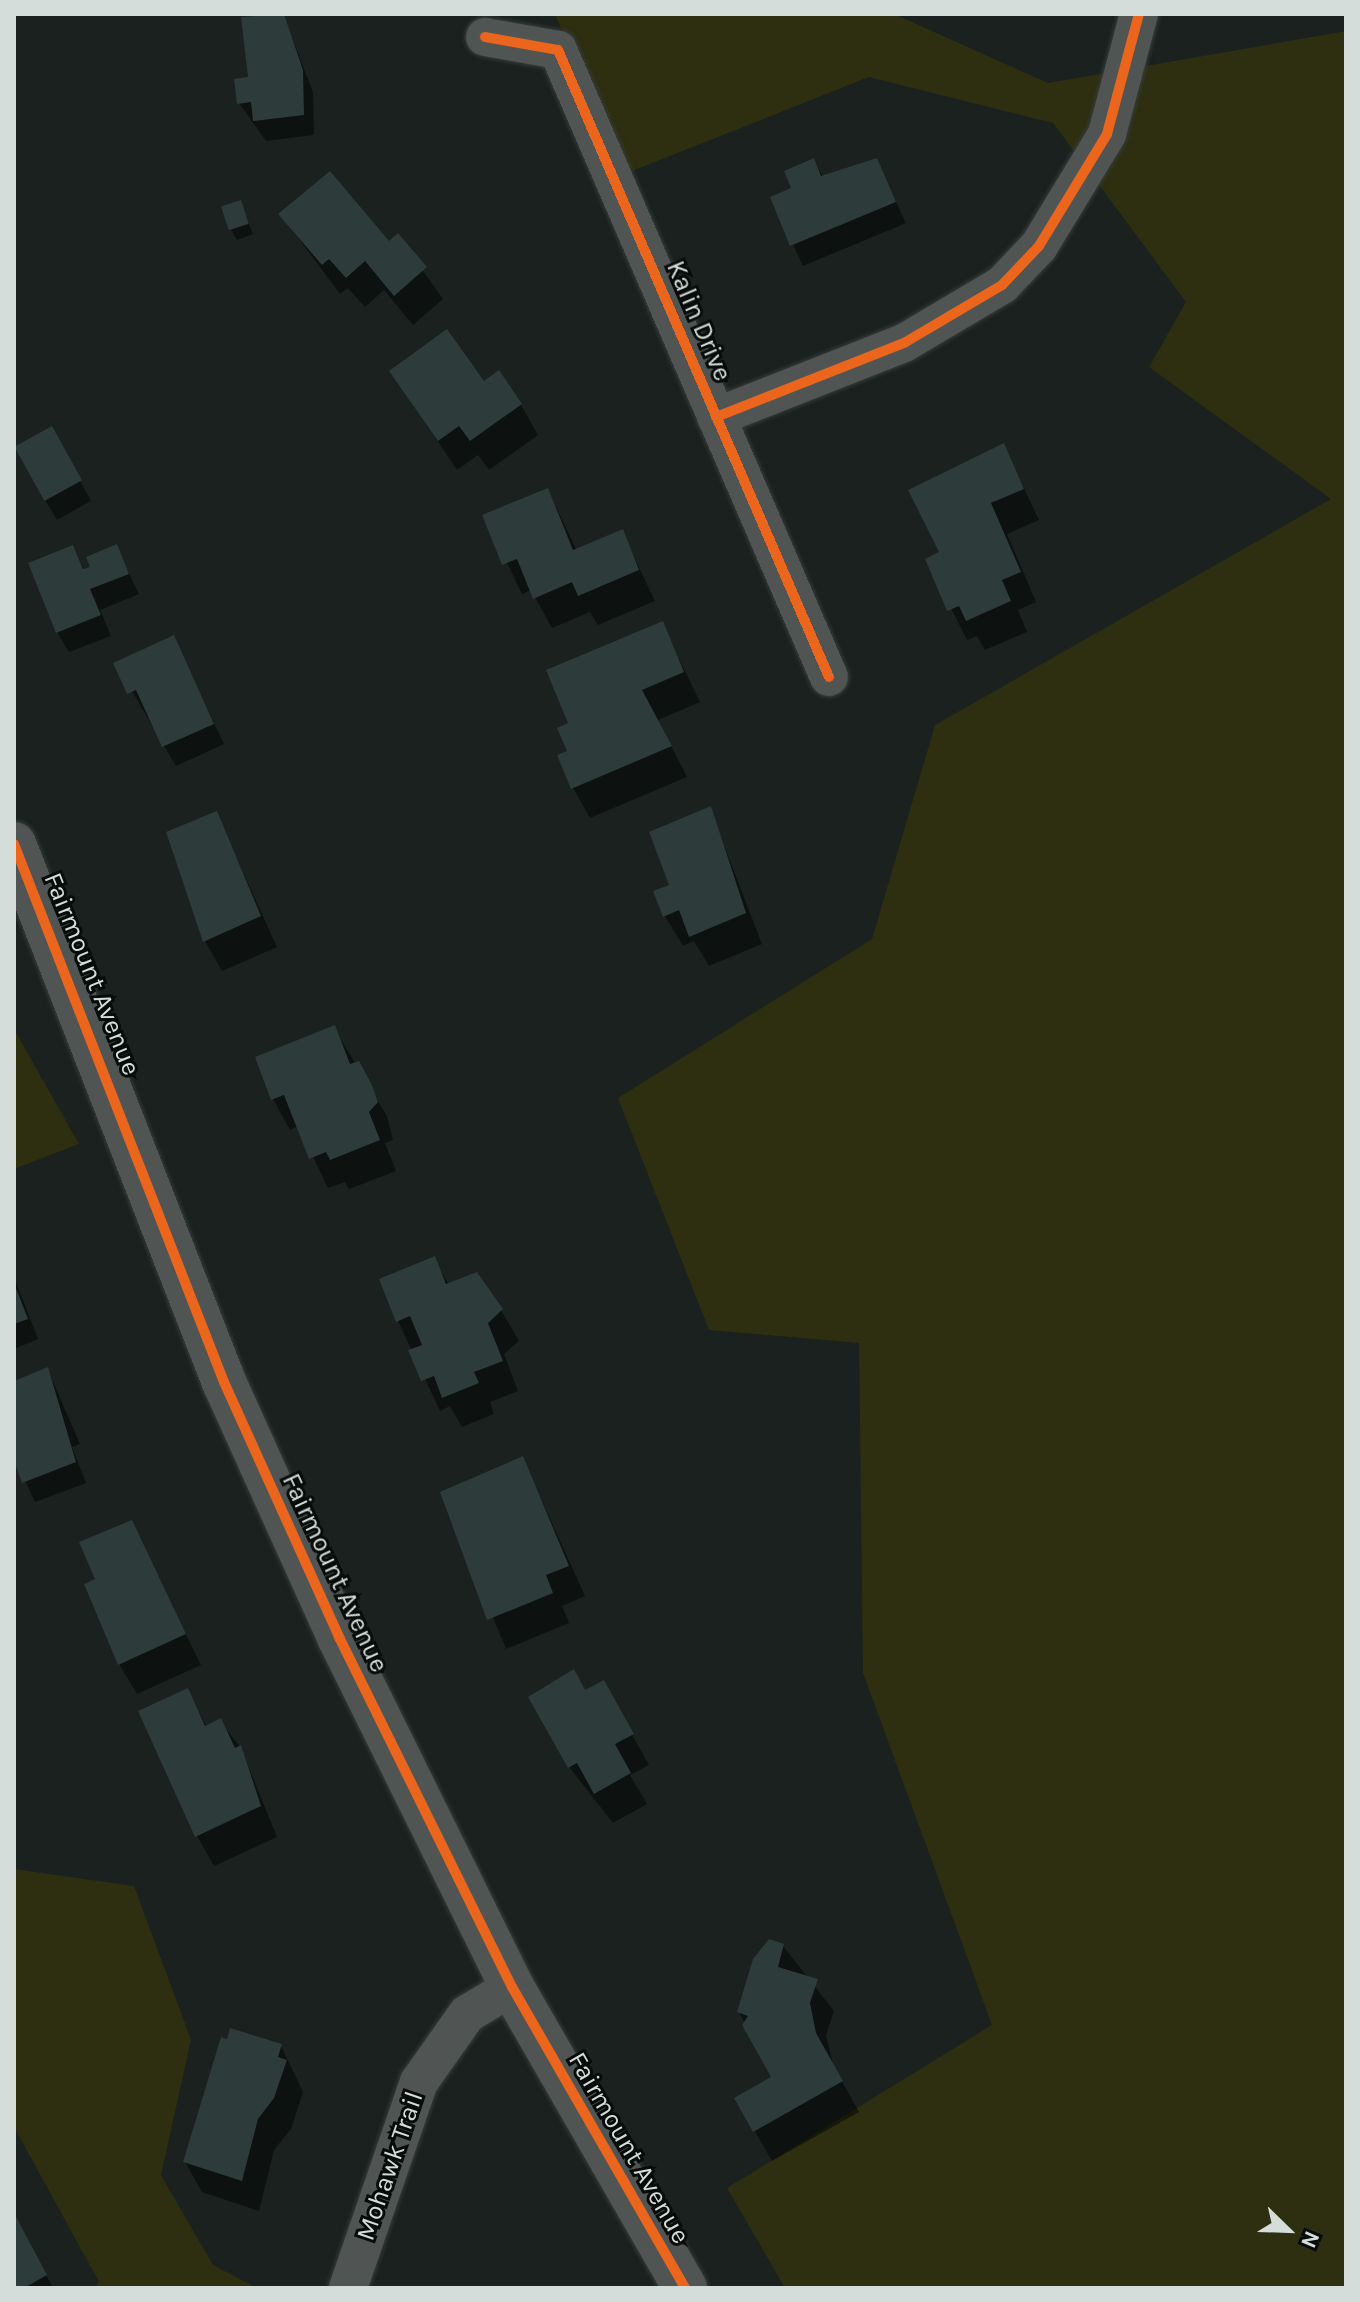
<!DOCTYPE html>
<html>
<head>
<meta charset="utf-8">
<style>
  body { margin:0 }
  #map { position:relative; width:1360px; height:2302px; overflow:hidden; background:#1a211f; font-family:Karla,sans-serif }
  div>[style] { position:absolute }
  .green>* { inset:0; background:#2e2e10 }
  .shadow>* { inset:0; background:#0007 }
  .building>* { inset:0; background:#2d3b3a; transform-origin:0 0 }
  .roads { filter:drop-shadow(0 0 2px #363c3a) drop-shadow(0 0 2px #363c3a) }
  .street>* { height:38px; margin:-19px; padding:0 19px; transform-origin:19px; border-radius:19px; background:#505553 }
  .secondary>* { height:44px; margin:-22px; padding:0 22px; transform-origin:22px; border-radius:22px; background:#505553 }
  .cycleway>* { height:10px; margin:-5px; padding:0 5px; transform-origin:5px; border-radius:5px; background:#eb651d }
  span { translate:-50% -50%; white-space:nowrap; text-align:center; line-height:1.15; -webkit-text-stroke:6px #070c0a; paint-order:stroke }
  .street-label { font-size:26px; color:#d4ddda }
  .frame { position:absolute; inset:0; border:16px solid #d4ddda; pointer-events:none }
  .north { position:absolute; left:1248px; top:2190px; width:80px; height:80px; -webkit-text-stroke:6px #070c0a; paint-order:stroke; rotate:113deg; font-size:22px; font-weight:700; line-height:32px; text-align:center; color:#d4ddda }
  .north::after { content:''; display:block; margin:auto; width:28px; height:36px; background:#d4ddda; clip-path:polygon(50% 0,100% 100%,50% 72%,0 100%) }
</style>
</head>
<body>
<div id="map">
  <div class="green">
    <div style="clip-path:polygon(555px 14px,894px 14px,1048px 83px,1346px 31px,1346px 2288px,785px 2288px,727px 2188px,992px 2025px,863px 1673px,859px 1343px,709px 1330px,618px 1098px,872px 939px,935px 725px,1331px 499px,1149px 367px,1186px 302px,1053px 123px,869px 77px,622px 175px)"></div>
    <div style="clip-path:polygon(14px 1029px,79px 1144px,14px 1169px)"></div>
    <div style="clip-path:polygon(14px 1869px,134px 1886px,191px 2040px,161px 2175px,213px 2265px,257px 2288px,94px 2288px,99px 2282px,14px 2127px)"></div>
  </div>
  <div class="shadow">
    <div style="clip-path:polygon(283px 14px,313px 92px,314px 135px,266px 141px,239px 103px,250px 79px,244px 18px)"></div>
    <div style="clip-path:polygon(814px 160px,823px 177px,876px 160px,906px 223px,803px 266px,772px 199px,794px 190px)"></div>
    <div style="clip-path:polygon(240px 203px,253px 234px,237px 240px,231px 230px)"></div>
    <div style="clip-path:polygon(281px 215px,389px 243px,398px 236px,443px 299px,413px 325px,384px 290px,365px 307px,348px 288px,340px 294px)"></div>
    <div style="clip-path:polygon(391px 371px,483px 384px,521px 405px,538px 435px,489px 470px,478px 455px,457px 470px)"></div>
    <div style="clip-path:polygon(51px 428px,91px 501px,57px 520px,45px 500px)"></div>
    <div style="clip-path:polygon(1003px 445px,1039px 520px,1007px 534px,1036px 602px,1018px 610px,1027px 632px,985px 650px,977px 636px,967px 640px,927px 560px,942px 552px)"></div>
    <div style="clip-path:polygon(548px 490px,577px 551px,622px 532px,655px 601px,598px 625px,590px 612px,552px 628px,531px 590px,522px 594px,484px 516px)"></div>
    <div style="clip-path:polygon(72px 547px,85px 571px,116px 547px,139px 594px,100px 610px,111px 636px,69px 652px,57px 632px)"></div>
    <div style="clip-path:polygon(662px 624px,700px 702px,658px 720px,687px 777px,590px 818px,573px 788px,571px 724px)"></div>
    <div style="clip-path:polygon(173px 637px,224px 744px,176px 766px,116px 664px)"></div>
    <div style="clip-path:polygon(710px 809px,762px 944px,709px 966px,694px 941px,683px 946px,665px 916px)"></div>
    <div style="clip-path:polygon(216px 813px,277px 947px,222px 971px,205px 941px)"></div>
    <div style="clip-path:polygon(334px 1028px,387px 1116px,393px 1140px,385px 1143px,396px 1171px,349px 1189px,345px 1182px,328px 1188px,298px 1126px,290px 1130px,273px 1099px,257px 1058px)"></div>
    <div style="clip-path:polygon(434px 1259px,449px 1285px,501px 1310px,519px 1341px,504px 1354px,518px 1391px,490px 1402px,494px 1414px,462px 1427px,450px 1406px,440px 1411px,398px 1321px)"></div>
    <div style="clip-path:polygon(14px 1277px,38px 1339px,14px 1349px)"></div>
    <div style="clip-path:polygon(48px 1370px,80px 1444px,72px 1447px,86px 1483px,35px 1502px,14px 1456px,14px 1383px)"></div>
    <div style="clip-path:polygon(523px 1459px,585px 1596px,562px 1606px,569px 1623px,506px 1649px,442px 1493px)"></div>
    <div style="clip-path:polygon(131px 1523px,201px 1665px,137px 1694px,119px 1664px,98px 1580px)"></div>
    <div style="clip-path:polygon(603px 1683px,649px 1765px,630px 1775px,647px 1804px,613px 1823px,569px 1767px,585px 1693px)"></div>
    <div style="clip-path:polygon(187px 1691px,207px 1727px,220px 1721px,241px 1748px,277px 1837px,214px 1866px,197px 1836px)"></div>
    <div style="clip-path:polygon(783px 1946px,834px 2011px,826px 2035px,833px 2065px,859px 2112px,772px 2161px,736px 2099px,774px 2078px,739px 2012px)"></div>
    <div style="clip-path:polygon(281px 2046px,303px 2092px,291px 2129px,274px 2150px,259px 2211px,202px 2192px,185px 2162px)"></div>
    <div style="clip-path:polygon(14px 2214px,53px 2288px,14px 2288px)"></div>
  </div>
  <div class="building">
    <div style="clip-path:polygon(284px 14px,303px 70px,304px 115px,253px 121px,251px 102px,237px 104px,234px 79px,248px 77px,241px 17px)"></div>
    <div style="clip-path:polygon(814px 158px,821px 176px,877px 158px,896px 202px,790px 246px,770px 197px,791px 188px,784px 171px)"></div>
    <div style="clip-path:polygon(330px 171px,389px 241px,398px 233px,427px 267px,394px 296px,365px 261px,346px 278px,329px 259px,322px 265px,278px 214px)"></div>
    <div style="left:241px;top:200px;width:25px;height:21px;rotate:72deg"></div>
    <div style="clip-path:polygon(447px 329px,484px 381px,499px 370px,522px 404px,470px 441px,459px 426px,438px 441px,389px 371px)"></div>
    <div style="left:52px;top:426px;width:62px;height:43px;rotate:61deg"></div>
    <div style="clip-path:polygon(1004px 443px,1024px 489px,991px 503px,1021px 572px,1002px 580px,1011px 601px,966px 621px,959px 606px,947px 611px,925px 559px,939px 552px,908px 490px)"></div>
    <div style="clip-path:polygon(548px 488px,573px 550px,623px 529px,639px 570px,578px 596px,572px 582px,533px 599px,517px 559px,502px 565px,482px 515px)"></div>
    <div style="clip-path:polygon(117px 544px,129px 574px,90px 589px,101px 615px,56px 633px,28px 563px,73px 545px,83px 569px,90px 567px,86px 557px)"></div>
    <div style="clip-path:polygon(663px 621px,684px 672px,642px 690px,672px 746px,571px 789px,557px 755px,567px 751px,557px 728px,568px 723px,546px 670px)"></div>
    <div style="clip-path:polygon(174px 635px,214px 724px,162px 747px,136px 690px,127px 694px,113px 663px)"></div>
    <div style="clip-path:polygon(711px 806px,746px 913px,689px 937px,679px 910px,663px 917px,653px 891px,669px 885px,649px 832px)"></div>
    <div style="clip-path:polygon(217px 811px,261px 916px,203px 942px,166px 832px)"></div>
    <div style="clip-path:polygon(335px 1025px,350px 1064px,359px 1061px,371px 1083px,378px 1102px,369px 1112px,380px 1140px,330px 1160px,326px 1152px,309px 1159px,284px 1095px,271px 1100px,255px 1057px)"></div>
    <div style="clip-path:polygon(435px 1256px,446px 1284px,477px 1272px,503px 1309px,488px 1323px,503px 1361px,474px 1372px,479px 1383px,442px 1398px,434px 1376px,421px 1381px,408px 1350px,422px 1345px,410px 1316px,396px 1322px,379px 1279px)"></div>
    <div style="clip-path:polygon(14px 1283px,28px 1319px,14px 1324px)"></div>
    <div style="clip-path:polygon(48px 1367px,76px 1462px,22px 1483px,14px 1461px,14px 1381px)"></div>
    <div style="clip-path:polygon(523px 1456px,569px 1566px,546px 1575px,553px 1593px,487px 1620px,440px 1492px)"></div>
    <div style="clip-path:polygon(132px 1520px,186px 1634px,118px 1665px,84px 1584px,95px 1579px,79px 1542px)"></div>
    <div style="clip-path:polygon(574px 1669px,585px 1690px,604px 1680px,634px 1734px,615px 1744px,631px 1773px,594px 1794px,577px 1763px,568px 1768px,528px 1697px)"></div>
    <div style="clip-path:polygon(188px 1688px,205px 1726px,221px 1718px,235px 1748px,241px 1745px,261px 1806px,195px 1837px,138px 1711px)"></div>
    <div style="clip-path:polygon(769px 1939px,784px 1944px,778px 1967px,818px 1979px,810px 2003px,816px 2033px,843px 2081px,753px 2132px,734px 2098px,771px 2077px,742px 2025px,748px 2016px,737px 2012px,753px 1959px)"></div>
    <div style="clip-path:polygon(230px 2028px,282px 2044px,278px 2057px,287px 2060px,274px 2098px,258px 2119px,242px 2181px,183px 2162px,221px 2037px,227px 2039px)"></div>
    <div style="clip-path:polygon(14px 2213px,47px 2275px,24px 2288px,14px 2288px)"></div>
  </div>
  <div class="roads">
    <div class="street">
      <div style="left:485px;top:37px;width:74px;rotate:10.1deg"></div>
      <div style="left:558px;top:50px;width:683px;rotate:66.63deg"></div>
      <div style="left:716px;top:417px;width:202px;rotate:-21.5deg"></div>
      <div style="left:904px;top:343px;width:114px;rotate:-30.6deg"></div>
      <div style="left:1002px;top:285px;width:54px;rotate:-46.5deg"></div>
      <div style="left:1039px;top:246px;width:131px;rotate:-58.7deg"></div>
      <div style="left:1107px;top:134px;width:124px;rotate:-75.1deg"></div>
      <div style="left:348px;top:2288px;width:218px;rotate:-71deg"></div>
      <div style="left:419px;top:2082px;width:83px;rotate:-54.8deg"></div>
      <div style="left:467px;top:2014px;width:52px;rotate:-31deg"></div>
    </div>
    <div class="secondary">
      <div style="left:14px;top:844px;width:578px;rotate:68.68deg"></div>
      <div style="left:224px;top:1382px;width:280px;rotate:65.7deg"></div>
      <div style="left:339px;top:1637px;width:390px;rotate:63.7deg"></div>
      <div style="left:512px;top:1987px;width:347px;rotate:60.1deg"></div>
    </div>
  </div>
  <div class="cycleway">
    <div style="left:485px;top:37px;width:74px;rotate:10.1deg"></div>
    <div style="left:558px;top:50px;width:683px;rotate:66.63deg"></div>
    <div style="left:716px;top:417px;width:202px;rotate:-21.5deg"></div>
    <div style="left:904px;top:343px;width:114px;rotate:-30.6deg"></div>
    <div style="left:1002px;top:285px;width:54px;rotate:-46.5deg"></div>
    <div style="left:1039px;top:246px;width:131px;rotate:-58.7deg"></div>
    <div style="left:1107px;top:134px;width:124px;rotate:-75.1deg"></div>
    <div style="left:14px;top:844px;width:578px;rotate:68.68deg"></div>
    <div style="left:224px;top:1382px;width:280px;rotate:65.7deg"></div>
    <div style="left:339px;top:1637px;width:390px;rotate:63.7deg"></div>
    <div style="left:512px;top:1987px;width:347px;rotate:60.1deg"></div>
  </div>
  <div class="street-label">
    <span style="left:699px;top:321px;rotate:67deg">Kalin Drive</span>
    <span style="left:92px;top:974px;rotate:68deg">Fairmount Avenue</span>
    <span style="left:335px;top:1573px;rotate:65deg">Fairmount Avenue</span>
    <span style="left:629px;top:2148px;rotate:60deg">Fairmount Avenue</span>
    <span style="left:390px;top:2166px;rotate:-71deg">Mohawk Trail</span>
  </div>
  <div class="frame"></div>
  <div class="north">N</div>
</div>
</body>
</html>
